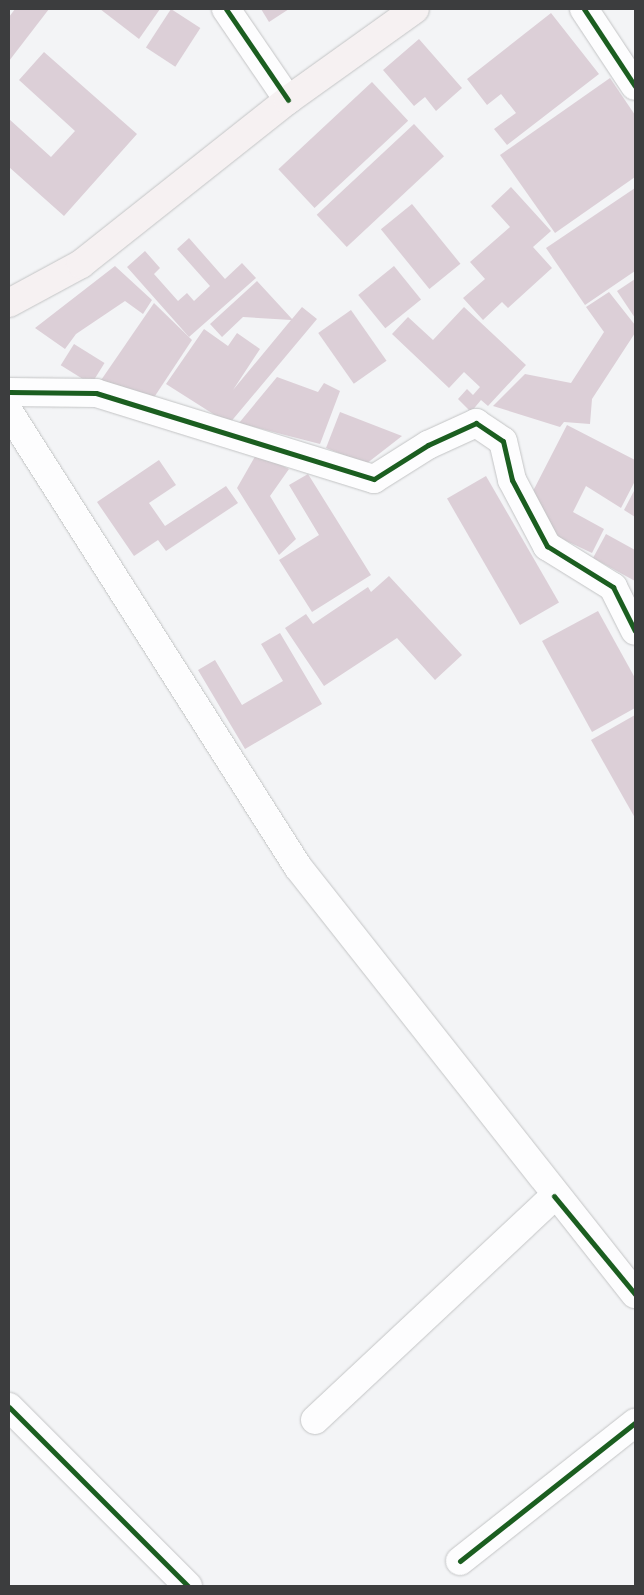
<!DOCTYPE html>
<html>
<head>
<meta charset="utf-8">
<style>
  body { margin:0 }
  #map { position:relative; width:644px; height:1595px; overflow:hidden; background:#f3f4f6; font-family:Helvetica,sans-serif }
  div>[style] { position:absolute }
  .building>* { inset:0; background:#dccfd7; transform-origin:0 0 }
  .roads { filter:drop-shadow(0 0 1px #c3c4c5) drop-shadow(0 0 1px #c3c4c5) }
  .minor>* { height:28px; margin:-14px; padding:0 14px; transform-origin:14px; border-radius:14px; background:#fdfdfe }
  .major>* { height:28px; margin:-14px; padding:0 14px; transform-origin:14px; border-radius:14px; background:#f6f1f2 }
  .cycleway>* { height:5px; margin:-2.5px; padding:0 2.5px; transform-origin:2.5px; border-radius:2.5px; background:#1b5e20 }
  span { translate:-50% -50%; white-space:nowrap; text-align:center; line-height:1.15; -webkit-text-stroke:5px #fff; paint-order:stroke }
  .frame { position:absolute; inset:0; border:10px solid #3c3d3e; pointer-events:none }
</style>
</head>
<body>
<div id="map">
  <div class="building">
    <div style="clip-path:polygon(15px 9px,49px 9px,9px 61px,9px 17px)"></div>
    <div style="clip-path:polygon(100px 9px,160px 9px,139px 39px)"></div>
    <div style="left:171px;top:9px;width:35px;height:46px;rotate:33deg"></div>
    <div style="clip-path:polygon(261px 9px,289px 9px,269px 22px)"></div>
    <div style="clip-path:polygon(551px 13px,599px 74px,507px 145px,494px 129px,516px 113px,501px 94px,487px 105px,467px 79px)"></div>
    <div style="clip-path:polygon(419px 39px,462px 88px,436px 111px,425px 97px,414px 106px,383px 70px)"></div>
    <div style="clip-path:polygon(44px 52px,137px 134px,64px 216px,9px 167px,9px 119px,51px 157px,75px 131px,19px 80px)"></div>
    <div style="clip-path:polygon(610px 78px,635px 115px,635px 177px,555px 233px,500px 155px)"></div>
    <div style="left:372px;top:82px;width:53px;height:128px;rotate:47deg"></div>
    <div style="left:414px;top:124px;width:44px;height:133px;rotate:47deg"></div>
    <div style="clip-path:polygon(511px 187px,551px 231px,533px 247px,552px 268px,508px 308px,502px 302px,483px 320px,463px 298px,485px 279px,470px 262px,510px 227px,491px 206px)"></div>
    <div style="clip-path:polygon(635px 188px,635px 271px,585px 305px,546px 248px)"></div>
    <div style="left:412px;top:204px;width:77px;height:40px;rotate:51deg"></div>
    <div style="clip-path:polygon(189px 238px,225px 279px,242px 263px,256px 278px,189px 337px,127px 267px,145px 251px,160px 268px,154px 274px,178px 301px,187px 293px,194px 301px,210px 286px,177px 249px)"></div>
    <div style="clip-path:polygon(115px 266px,152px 300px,143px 314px,125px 301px,76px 334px,65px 349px,35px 328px)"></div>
    <div style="left:394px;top:266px;width:43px;height:46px;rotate:51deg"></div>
    <div style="clip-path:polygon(635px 279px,635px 318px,617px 291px)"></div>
    <div style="clip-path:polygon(257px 281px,292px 319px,302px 307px,317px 319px,229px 424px,166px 384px,204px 329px,228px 346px,237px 333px,260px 349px,233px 390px,291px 320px,243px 317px,222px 337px,210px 324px)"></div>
    <div style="clip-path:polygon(609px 292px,635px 325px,635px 333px,592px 399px,590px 424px,564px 422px,560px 427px,493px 406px,525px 374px,571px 383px,604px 332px,586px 307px)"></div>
    <div style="clip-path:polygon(154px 303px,192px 340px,149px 405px,97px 386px)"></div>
    <div style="clip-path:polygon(464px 307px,526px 365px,488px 406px,481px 400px,471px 412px,458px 399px,467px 389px,473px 395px,480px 387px,464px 372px,449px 388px,392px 334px,408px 317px,433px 340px)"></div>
    <div style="left:351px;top:310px;width:62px;height:40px;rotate:55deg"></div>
    <div style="left:74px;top:344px;width:36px;height:25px;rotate:32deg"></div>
    <div style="clip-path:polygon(277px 377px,318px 392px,324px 383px,340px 391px,320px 444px,239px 423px)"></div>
    <div style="clip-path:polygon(340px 412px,402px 436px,366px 464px,326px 448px)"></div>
    <div style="clip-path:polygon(567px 425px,635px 460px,635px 481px,621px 508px,586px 486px,573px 512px,604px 529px,592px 553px,556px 536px,532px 493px)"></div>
    <div style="clip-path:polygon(257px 453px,289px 469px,270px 496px,296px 539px,279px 555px,237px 488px)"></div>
    <div style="clip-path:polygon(159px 460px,176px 485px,149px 503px,165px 526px,226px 486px,238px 503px,166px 551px,158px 540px,134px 556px,97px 502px)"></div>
    <div style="clip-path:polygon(308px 474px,371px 575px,312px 612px,279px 560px,319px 535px,289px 485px)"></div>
    <div style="left:486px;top:476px;width:146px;height:45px;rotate:60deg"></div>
    <div style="clip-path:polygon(635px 489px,635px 517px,624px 510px)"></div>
    <div style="clip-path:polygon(606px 534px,635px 550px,635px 581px,593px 558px)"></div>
    <div style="clip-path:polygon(389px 576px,462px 655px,435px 680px,397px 638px,324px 686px,285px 628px,306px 614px,313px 624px,368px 587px,371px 592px)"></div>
    <div style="clip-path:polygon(598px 611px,635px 678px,635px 708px,592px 732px,542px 641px)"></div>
    <div style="clip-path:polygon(280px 633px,322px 704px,245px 749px,198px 670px,215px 660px,242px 705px,283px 681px,261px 644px)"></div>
    <div style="clip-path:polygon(635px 715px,635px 818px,591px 740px)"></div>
  </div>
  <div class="roads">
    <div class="minor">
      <div style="left:226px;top:9px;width:110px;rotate:55.7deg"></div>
      <div style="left:584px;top:9px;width:92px;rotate:56.5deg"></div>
      <div style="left:9px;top:392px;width:87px;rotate:0.7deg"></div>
      <div style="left:96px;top:393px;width:291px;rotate:17.2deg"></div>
      <div style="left:374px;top:479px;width:64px;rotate:-32.2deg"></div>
      <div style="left:428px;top:445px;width:53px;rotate:-24.6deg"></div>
      <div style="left:476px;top:423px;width:32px;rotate:34deg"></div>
      <div style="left:503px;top:441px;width:40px;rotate:77deg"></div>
      <div style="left:512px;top:480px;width:75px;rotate:62.1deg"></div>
      <div style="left:547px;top:546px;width:78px;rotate:31.8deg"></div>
      <div style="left:613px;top:587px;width:49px;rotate:63.4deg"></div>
      <div style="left:9px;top:412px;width:539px;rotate:57.58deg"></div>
      <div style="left:298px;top:867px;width:544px;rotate:51.72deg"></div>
      <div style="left:9px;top:1407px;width:253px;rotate:45deg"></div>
      <div style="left:315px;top:1420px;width:328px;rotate:-43.1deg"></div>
      <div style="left:460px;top:1561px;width:223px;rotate:-38.3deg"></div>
    </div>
    <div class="major">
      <div style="left:9px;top:303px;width:82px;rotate:-28.4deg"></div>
      <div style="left:81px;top:264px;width:264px;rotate:-38.4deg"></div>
      <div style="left:288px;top:100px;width:156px;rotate:-35.6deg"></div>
    </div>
  </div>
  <div class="cycleway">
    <div style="left:226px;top:9px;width:110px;rotate:55.7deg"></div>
    <div style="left:584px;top:9px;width:92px;rotate:56.5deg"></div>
    <div style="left:9px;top:392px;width:87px;rotate:0.7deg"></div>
    <div style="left:96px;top:393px;width:291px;rotate:17.2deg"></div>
    <div style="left:374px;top:479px;width:64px;rotate:-32.2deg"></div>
    <div style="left:428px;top:445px;width:53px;rotate:-24.6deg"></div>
    <div style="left:476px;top:423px;width:32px;rotate:34deg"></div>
    <div style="left:503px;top:441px;width:40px;rotate:77deg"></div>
    <div style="left:512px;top:480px;width:75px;rotate:62.1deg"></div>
    <div style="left:547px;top:546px;width:78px;rotate:31.8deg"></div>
    <div style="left:613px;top:587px;width:49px;rotate:63.4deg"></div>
    <div style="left:554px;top:1196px;width:127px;rotate:50.4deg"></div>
    <div style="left:9px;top:1407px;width:253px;rotate:45deg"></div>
    <div style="left:460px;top:1561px;width:223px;rotate:-38.3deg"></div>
  </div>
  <div class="frame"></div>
</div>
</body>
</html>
